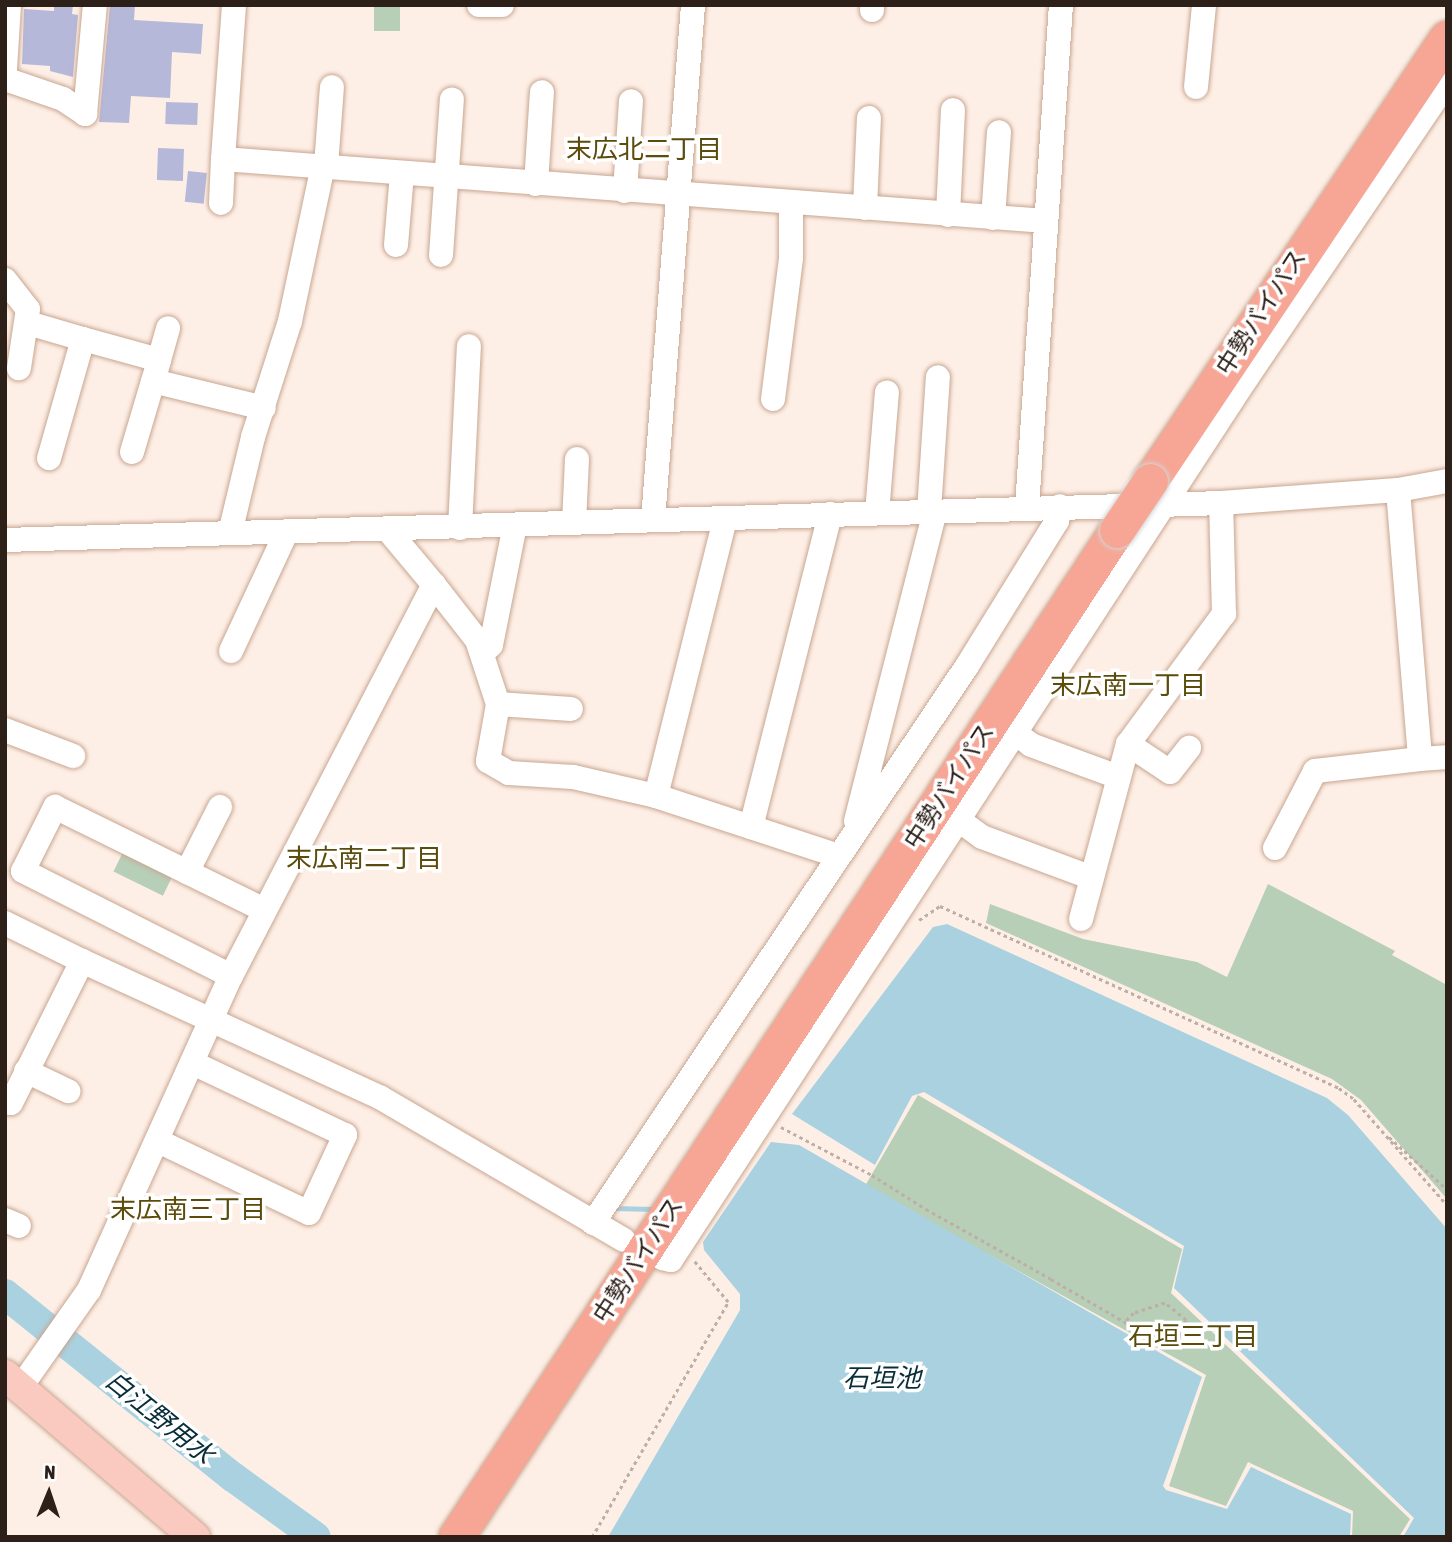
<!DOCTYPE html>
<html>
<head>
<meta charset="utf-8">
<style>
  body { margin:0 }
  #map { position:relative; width:1452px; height:1542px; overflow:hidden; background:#feefe6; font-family:"Asap Condensed","Noto Sans JP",sans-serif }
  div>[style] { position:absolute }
  .green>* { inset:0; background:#b7ceb7; transform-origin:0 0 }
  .water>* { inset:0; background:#a9d1e0 }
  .stream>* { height:5px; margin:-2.5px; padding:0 2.5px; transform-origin:2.5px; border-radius:2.5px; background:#a9d1e0 }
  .river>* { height:30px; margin:-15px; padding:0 15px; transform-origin:15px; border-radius:15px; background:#a9d1e0 }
  .building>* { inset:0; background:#b6b8d9; transform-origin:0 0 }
  .path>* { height:2.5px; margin-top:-1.25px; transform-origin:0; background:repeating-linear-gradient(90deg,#bdafa6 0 3.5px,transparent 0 7px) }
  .roads { filter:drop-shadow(0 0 2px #c8a691) drop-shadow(0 0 2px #c8a691) }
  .minor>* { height:24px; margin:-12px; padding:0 12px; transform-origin:12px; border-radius:12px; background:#fff }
  .major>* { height:30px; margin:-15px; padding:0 15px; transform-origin:15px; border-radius:15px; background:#facac0 }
  .highway>* { height:35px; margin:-17.5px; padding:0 17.5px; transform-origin:17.5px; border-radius:17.5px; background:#f7a696 }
  .bridges { filter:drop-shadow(0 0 2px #d5d2d1) drop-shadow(0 0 2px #d5d2d1) }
  .highway-bridge>* { height:35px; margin:-17.5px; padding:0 17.5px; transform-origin:17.5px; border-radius:17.5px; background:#f7a696 }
  span { translate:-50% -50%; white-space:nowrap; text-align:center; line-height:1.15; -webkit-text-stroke:7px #fff; paint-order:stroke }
  .street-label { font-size:24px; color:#2d2018 }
  .neighbourhood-label { font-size:26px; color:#5b4c0c }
  .water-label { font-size:26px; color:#082e3a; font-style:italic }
  .frame { position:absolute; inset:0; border:7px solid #2d2018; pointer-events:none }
  .north { position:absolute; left:14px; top:1458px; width:70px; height:70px; -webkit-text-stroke:5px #fff; paint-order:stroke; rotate:2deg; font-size:19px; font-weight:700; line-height:28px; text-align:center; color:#2d2018 }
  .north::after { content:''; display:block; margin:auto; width:24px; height:32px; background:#2d2018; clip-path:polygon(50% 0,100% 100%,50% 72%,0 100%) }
</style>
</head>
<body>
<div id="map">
  <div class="green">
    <div style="left:374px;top:5px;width:26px;height:26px"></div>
    <div style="left:124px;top:850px;width:55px;height:24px;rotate:26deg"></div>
    <div style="clip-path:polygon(1268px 884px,1395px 951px,1392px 955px,1447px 985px,1447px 1199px,1361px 1100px,1332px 1079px,986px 923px,990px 904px,1083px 939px,1197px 962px,1227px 977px)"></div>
    <div style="clip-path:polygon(918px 1095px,1182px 1249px,1171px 1293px,1410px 1519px,1399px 1537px,1352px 1537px,1353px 1511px,1248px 1462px,1226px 1506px,1169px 1486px,1206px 1375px,865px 1186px)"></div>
  </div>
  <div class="water">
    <div style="clip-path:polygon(947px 924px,1327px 1098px,1348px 1115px,1447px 1229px,1447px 1537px,1403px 1537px,1414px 1518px,1174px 1288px,1184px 1246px,924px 1092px,912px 1096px,875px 1165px,792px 1114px,933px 927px)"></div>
    <div style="clip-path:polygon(771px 1142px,799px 1145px,1202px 1377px,1163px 1486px,1166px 1490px,1227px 1509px,1251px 1467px,1351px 1514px,1350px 1537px,608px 1537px,740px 1310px,740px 1294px,704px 1250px,703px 1242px)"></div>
  </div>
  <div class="stream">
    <div style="left:612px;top:1208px;width:42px;rotate:1.4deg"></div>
  </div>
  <div class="river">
    <div style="left:5px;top:1294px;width:292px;rotate:38.8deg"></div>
    <div style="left:233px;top:1477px;width:102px;rotate:35.9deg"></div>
  </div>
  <div class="building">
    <div style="clip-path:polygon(54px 5px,73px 5px,72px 14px,78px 15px,73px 77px,50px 71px,50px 66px,22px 64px,24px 9px,54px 11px)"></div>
    <div style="clip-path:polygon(110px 5px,135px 5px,134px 20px,203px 24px,201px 54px,172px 52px,170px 98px,131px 96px,129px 123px,99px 122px)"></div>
    <div style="left:166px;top:102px;width:32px;height:22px;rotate:2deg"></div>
    <div style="left:158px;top:148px;width:26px;height:32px;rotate:2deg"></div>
    <div style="left:188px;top:171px;width:19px;height:31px;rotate:6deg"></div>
  </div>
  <div class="path">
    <div style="left:919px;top:920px;width:25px;rotate:-34deg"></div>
    <div style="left:940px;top:906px;width:439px;rotate:24.5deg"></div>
    <div style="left:1339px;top:1088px;width:19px;rotate:36deg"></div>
    <div style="left:1354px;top:1099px;width:141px;rotate:48.7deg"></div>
    <div style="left:781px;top:1127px;width:103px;rotate:27.8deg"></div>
    <div style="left:872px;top:1175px;width:64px;rotate:32.2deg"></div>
    <div style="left:926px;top:1209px;width:143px;rotate:29.2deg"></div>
    <div style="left:1051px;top:1279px;width:86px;rotate:30.2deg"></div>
    <div style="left:1125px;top:1322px;width:54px;rotate:29deg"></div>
    <div style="left:1172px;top:1348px;width:31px;rotate:-63deg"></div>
    <div style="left:1186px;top:1320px;width:27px;rotate:-141deg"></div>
    <div style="left:1165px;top:1303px;width:33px;rotate:162deg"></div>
    <div style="left:1134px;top:1313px;width:13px;rotate:135deg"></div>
    <div style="left:1389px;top:1137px;width:78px;rotate:41.9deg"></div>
    <div style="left:592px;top:1537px;width:272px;rotate:-59.9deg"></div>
    <div style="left:728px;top:1302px;width:53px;rotate:-129.7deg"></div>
  </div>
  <div class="roads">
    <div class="minor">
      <div style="left:234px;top:5px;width:154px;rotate:94.1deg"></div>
      <div style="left:223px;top:159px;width:825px;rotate:4.31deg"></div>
      <div style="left:479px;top:5px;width:23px"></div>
      <div style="left:872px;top:10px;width:5px;rotate:-90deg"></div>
      <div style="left:5px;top:69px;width:64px;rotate:-86.4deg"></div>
      <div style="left:5px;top:79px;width:61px;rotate:19deg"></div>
      <div style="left:63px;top:99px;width:27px;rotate:34deg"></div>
      <div style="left:85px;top:114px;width:109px;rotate:-84.8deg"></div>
      <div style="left:1196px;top:87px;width:82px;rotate:-84.4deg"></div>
      <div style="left:326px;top:166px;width:79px;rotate:-85.7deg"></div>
      <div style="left:536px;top:184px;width:92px;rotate:-86.3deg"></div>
      <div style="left:625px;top:191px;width:90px;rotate:-86.2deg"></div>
      <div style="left:221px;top:203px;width:44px;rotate:-87.4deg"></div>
      <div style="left:865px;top:208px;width:90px;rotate:-87.5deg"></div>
      <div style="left:948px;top:215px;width:105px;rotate:-87.3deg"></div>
      <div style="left:993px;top:218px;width:86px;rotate:-86deg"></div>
      <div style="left:396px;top:245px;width:72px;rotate:-85.2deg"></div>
      <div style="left:441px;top:255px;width:156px;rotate:-86deg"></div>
      <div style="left:5px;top:280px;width:37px;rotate:52deg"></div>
      <div style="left:28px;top:309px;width:60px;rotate:98.7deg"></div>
      <div style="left:28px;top:323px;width:57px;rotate:16.2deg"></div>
      <div style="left:83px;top:339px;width:124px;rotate:105.9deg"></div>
      <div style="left:83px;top:339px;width:79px;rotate:15.4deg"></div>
      <div style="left:159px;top:360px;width:33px;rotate:-74deg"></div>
      <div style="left:153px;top:381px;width:114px;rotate:13.7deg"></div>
      <div style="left:773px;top:399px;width:142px;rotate:-82.7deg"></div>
      <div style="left:791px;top:258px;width:55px;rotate:-90deg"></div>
      <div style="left:132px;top:452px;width:92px;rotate:-73.5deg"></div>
      <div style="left:1398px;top:490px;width:270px;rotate:85.3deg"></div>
      <div style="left:1420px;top:759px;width:27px;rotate:-4deg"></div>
      <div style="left:1027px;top:507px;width:503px;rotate:-86.13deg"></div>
      <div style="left:929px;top:511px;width:134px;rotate:-86.2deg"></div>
      <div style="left:877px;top:513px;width:121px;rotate:-85.3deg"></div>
      <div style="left:653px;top:520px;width:517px;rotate:-85.56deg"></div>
      <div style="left:574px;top:523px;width:64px;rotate:-87.3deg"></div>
      <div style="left:460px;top:528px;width:182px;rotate:-87.2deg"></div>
      <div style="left:230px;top:533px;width:99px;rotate:-76.5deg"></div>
      <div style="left:253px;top:437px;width:122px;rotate:-72.3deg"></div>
      <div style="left:290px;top:321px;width:158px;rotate:-78deg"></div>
      <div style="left:5px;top:540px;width:1217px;rotate:-1.74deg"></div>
      <div style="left:1221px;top:503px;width:177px;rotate:-4.2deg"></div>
      <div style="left:1398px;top:490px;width:50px;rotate:-10.4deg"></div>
      <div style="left:434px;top:585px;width:70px;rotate:52deg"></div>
      <div style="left:477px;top:640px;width:67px;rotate:71.8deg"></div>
      <div style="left:498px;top:704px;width:73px;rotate:3.9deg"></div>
      <div style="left:231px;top:651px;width:132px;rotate:-65deg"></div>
      <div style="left:482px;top:653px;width:12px;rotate:-42deg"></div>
      <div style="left:491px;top:645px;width:122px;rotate:-78.7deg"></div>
      <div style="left:498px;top:704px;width:58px;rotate:100deg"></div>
      <div style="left:488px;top:761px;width:24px;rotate:30deg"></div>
      <div style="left:509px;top:773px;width:64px;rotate:3.6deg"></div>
      <div style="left:573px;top:777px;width:85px;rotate:12.9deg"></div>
      <div style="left:656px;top:796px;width:285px;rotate:-76deg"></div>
      <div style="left:5px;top:730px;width:73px;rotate:20.9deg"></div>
      <div style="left:1014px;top:732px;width:21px;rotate:37deg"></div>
      <div style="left:1031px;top:745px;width:93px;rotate:20.2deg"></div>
      <div style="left:1128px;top:744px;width:50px;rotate:33.7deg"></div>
      <div style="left:1170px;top:772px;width:31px;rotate:-52deg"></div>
      <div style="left:656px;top:796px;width:192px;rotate:18.2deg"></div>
      <div style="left:856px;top:821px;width:320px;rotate:-75.7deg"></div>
      <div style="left:960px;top:821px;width:27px;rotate:36deg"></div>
      <div style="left:982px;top:837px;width:117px;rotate:20.4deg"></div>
      <div style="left:751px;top:827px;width:323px;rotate:-75.8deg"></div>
      <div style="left:1275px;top:848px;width:87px;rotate:-62.5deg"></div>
      <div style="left:1315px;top:771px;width:106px;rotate:-6.5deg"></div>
      <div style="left:187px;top:872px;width:73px;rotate:-63.1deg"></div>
      <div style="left:1081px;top:919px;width:181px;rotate:-75deg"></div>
      <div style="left:1128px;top:744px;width:162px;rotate:-53.6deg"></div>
      <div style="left:1224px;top:614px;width:111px;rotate:-91.5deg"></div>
      <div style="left:5px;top:923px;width:86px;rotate:26.3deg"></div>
      <div style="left:231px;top:976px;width:233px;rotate:-153.2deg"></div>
      <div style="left:23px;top:871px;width:72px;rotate:-63.4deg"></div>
      <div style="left:55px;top:807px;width:233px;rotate:26.2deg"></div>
      <div style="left:26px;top:1071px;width:47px;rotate:25.5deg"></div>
      <div style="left:5px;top:1101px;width:6px;rotate:18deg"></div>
      <div style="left:11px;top:1103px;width:159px;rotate:-63.4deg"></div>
      <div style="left:82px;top:961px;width:329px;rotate:24.6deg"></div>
      <div style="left:381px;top:1098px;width:281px;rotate:30.3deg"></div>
      <div style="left:158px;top:1141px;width:167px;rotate:25.5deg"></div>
      <div style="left:309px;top:1213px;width:86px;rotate:-65.2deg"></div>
      <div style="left:345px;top:1135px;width:168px;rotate:-154.7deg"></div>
      <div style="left:5px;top:1220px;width:15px;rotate:23deg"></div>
      <div style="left:593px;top:1223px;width:671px;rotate:-56.12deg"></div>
      <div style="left:967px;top:666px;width:171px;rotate:-58.2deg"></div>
      <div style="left:1057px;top:521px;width:15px;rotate:-79deg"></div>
      <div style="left:662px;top:1258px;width:9px;rotate:13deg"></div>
      <div style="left:671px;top:1260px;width:1052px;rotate:-56.87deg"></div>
      <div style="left:1246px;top:379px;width:359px;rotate:-55.9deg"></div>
      <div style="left:20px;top:1388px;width:120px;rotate:-54.9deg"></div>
      <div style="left:89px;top:1290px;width:345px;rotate:-65.7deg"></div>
      <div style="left:231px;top:976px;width:441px;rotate:-62.6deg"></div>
      <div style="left:434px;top:585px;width:72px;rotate:-129.9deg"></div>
    </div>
    <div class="major">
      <div style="left:5px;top:1375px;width:250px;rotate:40.5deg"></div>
    </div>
    <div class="highway">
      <div style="left:1150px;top:481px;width:533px;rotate:-56.16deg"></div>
      <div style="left:456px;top:1537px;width:1205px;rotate:-56.72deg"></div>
    </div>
  </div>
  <div class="bridges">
    <div class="highway-bridge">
      <div style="left:1117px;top:530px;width:59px;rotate:-56deg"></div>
    </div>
  </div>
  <div class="street-label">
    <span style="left:1261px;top:312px;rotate:-57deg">中勢バイパス</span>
    <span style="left:949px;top:786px;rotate:-57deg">中勢バイパス</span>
    <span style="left:638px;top:1260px;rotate:-57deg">中勢バイパス</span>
  </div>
  <div class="neighbourhood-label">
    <span style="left:644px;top:150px">末広北二丁目</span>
    <span style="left:1128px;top:686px">末広南一丁目</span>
    <span style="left:364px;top:859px">末広南二丁目</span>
    <span style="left:188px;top:1210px">末広南三丁目</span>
    <span style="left:1193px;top:1337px">石垣三丁目</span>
  </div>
  <div class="water-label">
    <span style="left:882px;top:1379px">石垣池</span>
    <span style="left:159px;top:1418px;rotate:39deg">白江野用水</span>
  </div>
  <div class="frame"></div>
  <div class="north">N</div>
</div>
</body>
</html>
